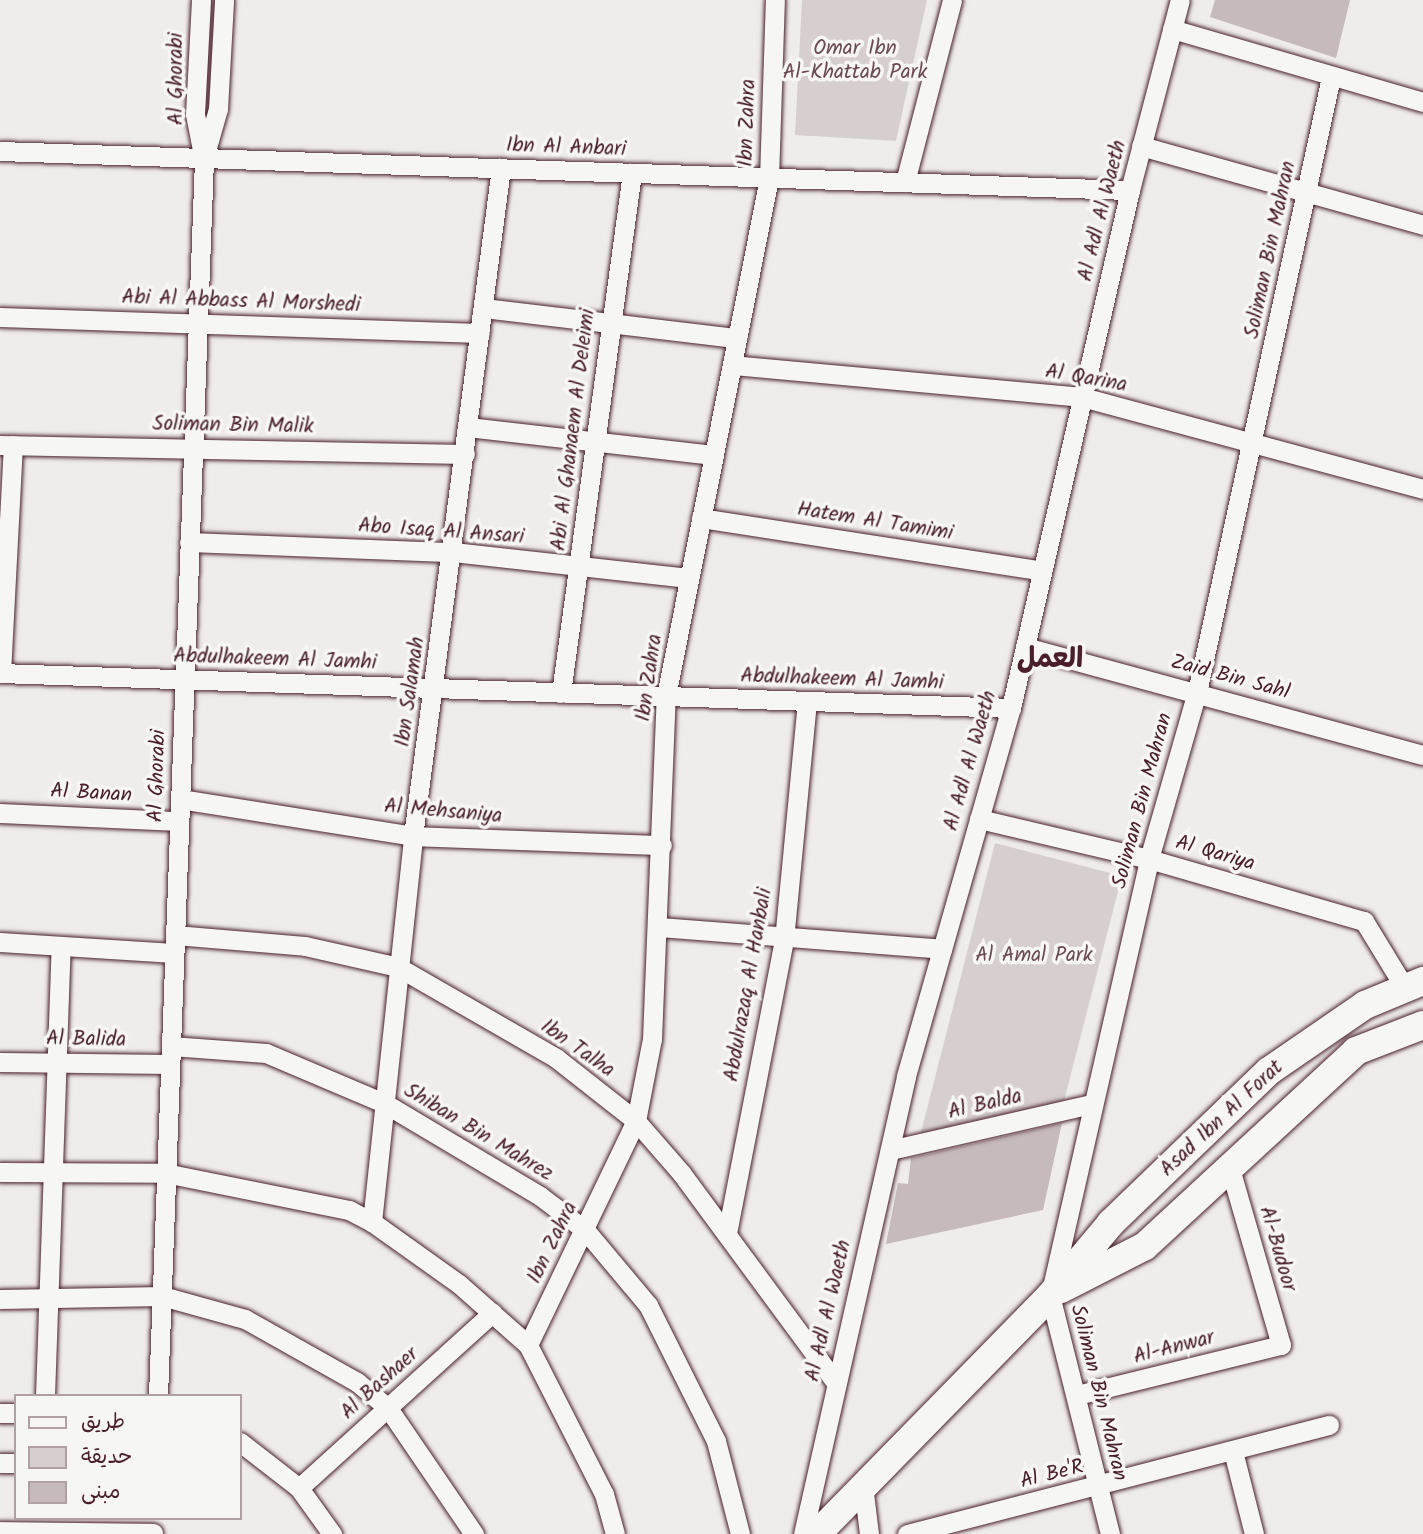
<!DOCTYPE html>
<html>
<head>
<meta charset="utf-8">
<style>
  body { margin:0 }
  #map { position:relative; width:1423px; height:1534px; overflow:hidden; background:#efedea; font-family:Kalam,"Playpen Sans Arabic",sans-serif }
  div>[style] { position:absolute }
  .green>* { inset:0; background:#d7cfce }
  .building>* { inset:0; background:#c6babb }
  .roads { filter:drop-shadow(0 0 2px #4a1f2b) drop-shadow(0 0 2px #4a1f2b) }
  .street>* { height:19px; margin:-9.5px; padding:0 9.5px; transform-origin:9.5px; border-radius:9.5px; background:#f6f6f2 }
  .secondary>* { height:28px; margin:-14px; padding:0 14px; transform-origin:14px; border-radius:14px; background:#f6f6f2 }
  span { translate:-50% -50%; white-space:nowrap; text-align:center; line-height:1.15; -webkit-text-stroke:7px #f6f6f2; paint-order:stroke }
  .park-label { font-size:21px; color:#6d4b54 }
  .street-label { font-size:21px; color:#4a1f2b }
  .district-label { font-size:28px; color:#4a1f2b; font-weight:700 }
  .legend { position:absolute; left:14px; top:1394px; width:228px; height:126px; box-sizing:border-box; background:#f6f6f2; border:2px solid #b1a0a2; margin:0; padding:9px 12px; list-style:none; font-size:21px; color:#4a1f2b }
  .legend li { display:flex; align-items:center; gap:14px; height:35px }
  .legend b { width:35px; border:2px solid #b1a0a2 }
</style>
</head>
<body>
<div id="map">
  <div class="green">
    <div style="clip-path:polygon(802px 0,927px 0,896px 141px,795px 135px)"></div>
    <div style="clip-path:polygon(995px 843px,1122px 876px,1064px 1101px,920px 1136px)"></div>
  </div>
  <div class="building">
    <div style="clip-path:polygon(1215px 0,1350px 0,1336px 58px,1210px 17px)"></div>
    <div style="clip-path:polygon(1062px 1123px,1043px 1210px,886px 1244px,898px 1183px,908px 1184px,911px 1158px)"></div>
  </div>
  <div class="roads">
    <div class="street">
      <div style="left:201px;top:0;width:114px;rotate:93deg"></div>
      <div style="left:195px;top:114px;width:42px;rotate:79deg"></div>
      <div style="left:1172px;top:29px;width:261px;rotate:16.2deg"></div>
      <div style="left:1141px;top:146px;width:293px;rotate:15.6deg"></div>
      <div style="left:0;top:151px;width:1131px;rotate:1.98deg"></div>
      <div style="left:905px;top:182px;width:188px;rotate:-75.5deg"></div>
      <div style="left:484px;top:308px;width:255px;rotate:6.8deg"></div>
      <div style="left:0;top:317px;width:480px;rotate:1.9deg"></div>
      <div style="left:732px;top:365px;width:351px;rotate:5.2deg"></div>
      <div style="left:1082px;top:397px;width:353px;rotate:15.1deg"></div>
      <div style="left:468px;top:427px;width:247px;rotate:6.5deg"></div>
      <div style="left:0;top:445px;width:465px;rotate:1.1deg"></div>
      <div style="left:701px;top:518px;width:345px;rotate:8.8deg"></div>
      <div style="left:189px;top:542px;width:264px;rotate:2.2deg"></div>
      <div style="left:453px;top:552px;width:237px;rotate:6.3deg"></div>
      <div style="left:1025px;top:647px;width:412px;rotate:15.2deg"></div>
      <div style="left:0;top:673px;width:1012px;rotate:1.98deg"></div>
      <div style="left:1px;top:673px;width:228px;rotate:-87deg"></div>
      <div style="left:561px;top:693px;width:525px;rotate:-82.23deg"></div>
      <div style="left:180px;top:799px;width:236px;rotate:9deg"></div>
      <div style="left:413px;top:836px;width:249px;rotate:2.1deg"></div>
      <div style="left:0;top:813px;width:179px;rotate:2.6deg"></div>
      <div style="left:979px;top:819px;width:175px;rotate:13.2deg"></div>
      <div style="left:1149px;top:859px;width:224px;rotate:16.1deg"></div>
      <div style="left:1364px;top:921px;width:75px;rotate:58.6deg"></div>
      <div style="left:659px;top:927px;width:284px;rotate:4.4deg"></div>
      <div style="left:175px;top:935px;width:130px;rotate:4.8deg"></div>
      <div style="left:305px;top:946px;width:95px;rotate:12.7deg"></div>
      <div style="left:398px;top:967px;width:182px;rotate:29.9deg"></div>
      <div style="left:556px;top:1058px;width:102px;rotate:38.2deg"></div>
      <div style="left:636px;top:1121px;width:70px;rotate:49deg"></div>
      <div style="left:682px;top:1174px;width:260px;rotate:53.6deg"></div>
      <div style="left:0;top:942px;width:174px;rotate:3.6deg"></div>
      <div style="left:171px;top:1046px;width:95px;rotate:4.2deg"></div>
      <div style="left:266px;top:1053px;width:128px;rotate:23deg"></div>
      <div style="left:384px;top:1103px;width:182px;rotate:30.8deg"></div>
      <div style="left:540px;top:1196px;width:56px;rotate:37.1deg"></div>
      <div style="left:585px;top:1230px;width:98px;rotate:50deg"></div>
      <div style="left:648px;top:1305px;width:152px;rotate:63.4deg"></div>
      <div style="left:716px;top:1441px;width:96px;rotate:75.5deg"></div>
      <div style="left:0;top:1062px;width:170px;rotate:0.7deg"></div>
      <div style="left:890px;top:1150px;width:206px;rotate:-12.9deg"></div>
      <div style="left:0;top:1172px;width:165px;rotate:0.3deg"></div>
      <div style="left:165px;top:1173px;width:188px;rotate:11.4deg"></div>
      <div style="left:349px;top:1210px;width:26px;rotate:28deg"></div>
      <div style="left:372px;top:1222px;width:107px;rotate:35.5deg"></div>
      <div style="left:459px;top:1284px;width:92px;rotate:41.5deg"></div>
      <div style="left:528px;top:1345px;width:167px;rotate:63deg"></div>
      <div style="left:604px;top:1494px;width:41px;rotate:74.6deg"></div>
      <div style="left:372px;top:1222px;width:388px;rotate:-83.9deg"></div>
      <div style="left:413px;top:836px;width:674px;rotate:-82.5deg"></div>
      <div style="left:727px;top:1233px;width:298px;rotate:-79deg"></div>
      <div style="left:784px;top:940px;width:240px;rotate:-84.5deg"></div>
      <div style="left:0;top:1299px;width:162px;rotate:-1.1deg"></div>
      <div style="left:162px;top:1296px;width:86px;rotate:15.5deg"></div>
      <div style="left:245px;top:1319px;width:129px;rotate:29.4deg"></div>
      <div style="left:357px;top:1382px;width:40px;rotate:40deg"></div>
      <div style="left:388px;top:1408px;width:153px;rotate:55.7deg"></div>
      <div style="left:528px;top:1345px;width:249px;rotate:-64.3deg"></div>
      <div style="left:636px;top:1121px;width:84px;rotate:-79deg"></div>
      <div style="left:652px;top:1039px;width:343px;rotate:-87.7deg"></div>
      <div style="left:666px;top:696px;width:528px;rotate:-78.75deg"></div>
      <div style="left:769px;top:178px;width:178px;rotate:-88.1deg"></div>
      <div style="left:1077px;top:1395px;width:210px;rotate:-13.8deg"></div>
      <div style="left:1281px;top:1345px;width:187px;rotate:-106.1deg"></div>
      <div style="left:45px;top:1396px;width:449px;rotate:-88deg"></div>
      <div style="left:158px;top:1396px;width:1239px;rotate:-87.87deg"></div>
      <div style="left:204px;top:158px;width:51px;rotate:-74.1deg"></div>
      <div style="left:218px;top:109px;width:109px;rotate:-86.8deg"></div>
      <div style="left:0;top:1413px;width:16px"></div>
      <div style="left:240px;top:1442px;width:75px;rotate:37.9deg"></div>
      <div style="left:299px;top:1488px;width:57px;rotate:54.3deg"></div>
      <div style="left:1233px;top:1451px;width:86px;rotate:75.8deg"></div>
      <div style="left:0;top:1463px;width:16px"></div>
      <div style="left:863px;top:1485px;width:49px;rotate:83deg"></div>
      <div style="left:299px;top:1488px;width:261px;rotate:-42.2deg"></div>
      <div style="left:0;top:1531px;width:153px;rotate:0.7deg"></div>
      <div style="left:803px;top:1534px;width:469px;rotate:-77.3deg"></div>
      <div style="left:906px;top:1076px;width:383px;rotate:-74.1deg"></div>
      <div style="left:1011px;top:708px;width:531px;rotate:-77.06deg"></div>
      <div style="left:1130px;top:190px;width:196px;rotate:-75.3deg"></div>
      <div style="left:907px;top:1534px;width:436px;rotate:-14.5deg"></div>
      <div style="left:1110px;top:1534px;width:245px;rotate:-104.1deg"></div>
      <div style="left:1050px;top:1296px;width:448px;rotate:-77.2deg"></div>
      <div style="left:1149px;top:859px;width:174px;rotate:-74deg"></div>
      <div style="left:1197px;top:692px;width:629px;rotate:-77.71deg"></div>
    </div>
    <div class="secondary">
      <div style="left:1061px;top:1289px;width:94px;rotate:-27.1deg"></div>
      <div style="left:1145px;top:1246px;width:287px;rotate:-42.7deg"></div>
      <div style="left:1356px;top:1051px;width:72px;rotate:-21.2deg"></div>
      <div style="left:817px;top:1534px;width:333px;rotate:-45.6deg"></div>
      <div style="left:1050px;top:1296px;width:95px;rotate:-50.1deg"></div>
      <div style="left:1111px;top:1223px;width:219px;rotate:-43.9deg"></div>
      <div style="left:1269px;top:1071px;width:116px;rotate:-34.5deg"></div>
      <div style="left:1365px;top:1005px;width:63px;rotate:-22.5deg"></div>
    </div>
  </div>
  <div class="park-label">
    <span style="left:855px;top:61px">Omar Ibn<br>Al-Khattab Park</span>
    <span style="left:1034px;top:956px">Al Amal Park</span>
  </div>
  <div class="street-label">
    <span style="left:177px;top:79px;rotate:-90deg">Al Ghorabi</span>
    <span style="left:748px;top:123px;rotate:-88deg">Ibn Zahra</span>
    <span style="left:566px;top:148px;rotate:2deg">Ibn Al Anbari</span>
    <span style="left:1103px;top:211px;rotate:-76deg">Al Adl Al Waeth</span>
    <span style="left:1271px;top:250px;rotate:-78deg">Soliman Bin Mahran</span>
    <span style="left:241px;top:302px;rotate:2deg">Abi Al Abbass Al Morshedi</span>
    <span style="left:1086px;top:379px;rotate:10deg">Al Qarina</span>
    <span style="left:233px;top:426px;rotate:1deg">Soliman Bin Malik</span>
    <span style="left:574px;top:430px;rotate:-83deg">Abi Al Ghanaem Al Deleimi</span>
    <span style="left:875px;top:522px;rotate:9deg">Hatem Al Tamimi</span>
    <span style="left:441px;top:532px;rotate:4deg">Abo Isaq Al Ansari</span>
    <span style="left:275px;top:660px;rotate:2deg">Abdulhakeem Al Jamhi</span>
    <span style="left:650px;top:678px;rotate:-82deg">Ibn Zahra</span>
    <span style="left:1230px;top:678px;rotate:15deg">Zaid Bin Sahl</span>
    <span style="left:842px;top:680px;rotate:2deg">Abdulhakeem Al Jamhi</span>
    <span style="left:411px;top:692px;rotate:-82deg">Ibn Salamah</span>
    <span style="left:971px;top:761px;rotate:-74deg">Al Adl Al Waeth</span>
    <span style="left:158px;top:776px;rotate:-88deg">Al Ghorabi</span>
    <span style="left:91px;top:794px;rotate:3deg">Al Banan</span>
    <span style="left:1143px;top:801px;rotate:-75deg">Soliman Bin Mahran</span>
    <span style="left:443px;top:812px;rotate:5deg">Al Mehsaniya</span>
    <span style="left:1215px;top:854px;rotate:16deg">Al Qariya</span>
    <span style="left:749px;top:985px;rotate:-80deg">Abdulrazaq Al Hanbali</span>
    <span style="left:86px;top:1040px;rotate:1deg">Al Balida</span>
    <span style="left:577px;top:1049px;rotate:35deg">Ibn Talha</span>
    <span style="left:985px;top:1105px;rotate:-13deg">Al Balda</span>
    <span style="left:1222px;top:1119px;rotate:-43deg">Asad Ibn Al Forat</span>
    <span style="left:478px;top:1133px;rotate:31deg">Shiban Bin Mahrez</span>
    <span style="left:553px;top:1243px;rotate:-64deg">Ibn Zahra</span>
    <span style="left:1277px;top:1249px;rotate:74deg">Al-Budoor</span>
    <span style="left:829px;top:1311px;rotate:-77deg">Al Adl Al Waeth</span>
    <span style="left:1174px;top:1348px;rotate:-14deg">Al-Anwar</span>
    <span style="left:380px;top:1384px;rotate:-42deg">Al Bashaer</span>
    <span style="left:1098px;top:1393px;rotate:76deg">Soliman Bin Mahran</span>
    <span style="left:1052px;top:1475px;rotate:-14deg">Al Be'R</span>
  </div>
  <div class="district-label">
    <span style="left:1050px;top:660px">العمل</span>
  </div>
  <ul class="legend">
  <li><b style="height:9px;background:#f6f6f2"></b>طريق</li>
  <li><b style="height:19px;background:#d7cfce"></b>حديقة</li>
  <li><b style="height:19px;background:#c6babb"></b>مبنى</li>
  </ul>
</div>
</body>
</html>
